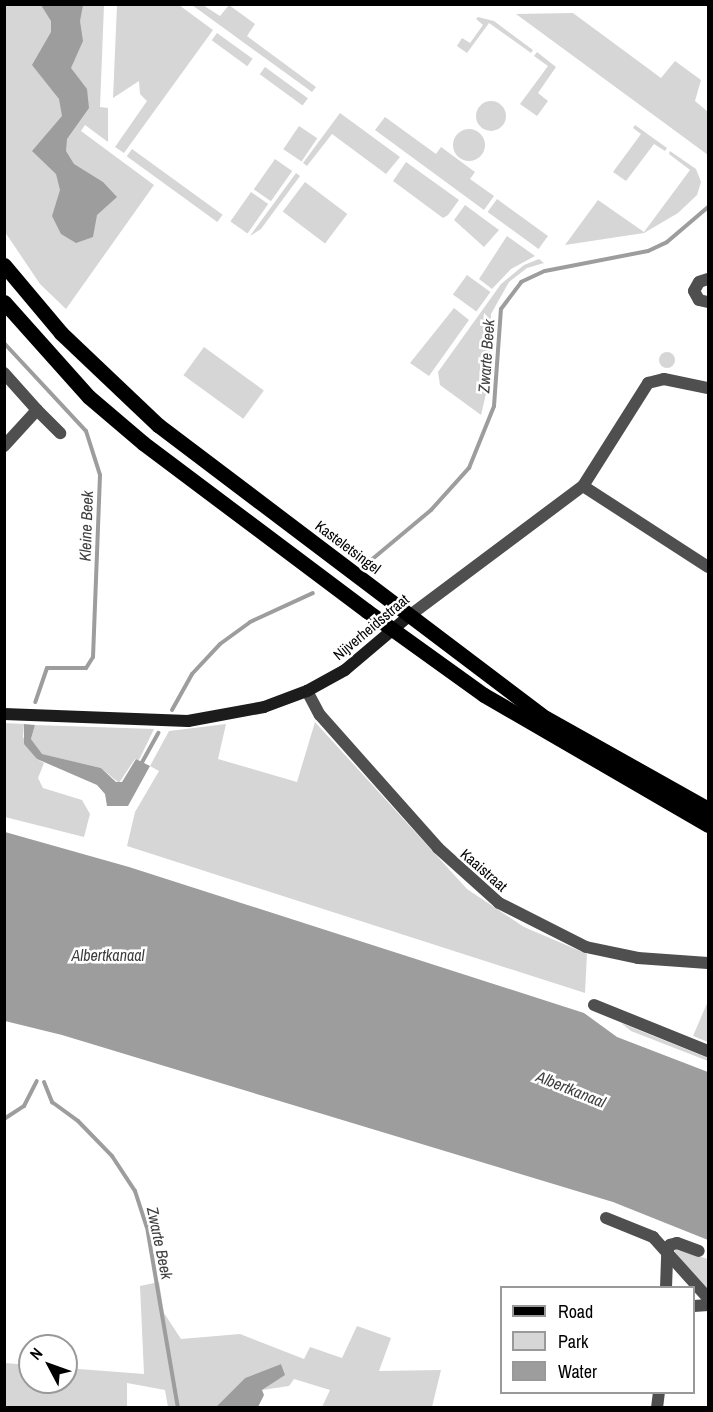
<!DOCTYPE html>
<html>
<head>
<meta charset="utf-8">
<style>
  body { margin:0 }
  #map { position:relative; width:713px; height:1412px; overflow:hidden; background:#fff; font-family:"Archivo Narrow",sans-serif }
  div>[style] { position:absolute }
  .green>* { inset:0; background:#d6d6d6; transform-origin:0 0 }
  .round { border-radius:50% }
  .water>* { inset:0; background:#9d9d9d }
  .stream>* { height:4px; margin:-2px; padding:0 2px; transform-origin:2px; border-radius:2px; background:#9d9d9d }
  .street>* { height:12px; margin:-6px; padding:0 6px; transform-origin:6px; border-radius:6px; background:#4f4f4f }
  .secondary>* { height:12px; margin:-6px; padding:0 6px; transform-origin:6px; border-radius:6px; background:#1c1c1c }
  .primary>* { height:15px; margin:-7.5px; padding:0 7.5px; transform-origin:7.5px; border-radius:7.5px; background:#000 }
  span { translate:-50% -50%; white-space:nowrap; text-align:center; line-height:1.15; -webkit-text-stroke:5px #fff; paint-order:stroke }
  .street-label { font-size:15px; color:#000 }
  .water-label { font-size:16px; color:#3e3e3e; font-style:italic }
  .frame { position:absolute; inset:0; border:6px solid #000; pointer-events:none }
  .legend { position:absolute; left:500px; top:1286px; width:195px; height:108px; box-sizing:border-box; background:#fff; border:2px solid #999; margin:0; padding:8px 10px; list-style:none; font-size:18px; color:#000 }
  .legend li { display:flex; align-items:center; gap:12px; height:30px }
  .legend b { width:30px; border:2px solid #999 }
  .north { position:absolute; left:18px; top:1334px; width:60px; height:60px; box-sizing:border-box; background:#fff; border:2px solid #999; border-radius:50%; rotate:311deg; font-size:16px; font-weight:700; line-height:24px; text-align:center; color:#000 }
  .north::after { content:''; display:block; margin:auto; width:21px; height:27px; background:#000; clip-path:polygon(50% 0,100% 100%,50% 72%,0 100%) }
</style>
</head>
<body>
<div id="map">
  <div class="green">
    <div style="clip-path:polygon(4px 5px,104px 5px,100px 107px,108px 108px,108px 142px,85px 125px,81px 131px,154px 185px,66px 309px,40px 284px,5px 232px)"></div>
    <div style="clip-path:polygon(117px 5px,179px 5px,213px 30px,124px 153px,115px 147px,147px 101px,140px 94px,139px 81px,113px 98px)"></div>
    <div style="clip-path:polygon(192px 5px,203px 5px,220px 16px,229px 5px,255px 24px,247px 36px,316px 87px,312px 92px)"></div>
    <div style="clip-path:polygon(573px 13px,661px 78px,675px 61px,701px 80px,695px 101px,708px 112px,708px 155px,516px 14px)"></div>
    <div style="clip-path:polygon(478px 17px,494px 21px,533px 50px,531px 53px,489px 23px,467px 53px,457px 46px,462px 38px,470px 43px,483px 25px,476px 19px)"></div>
    <div style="left:217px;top:33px;width:44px;height:9px;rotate:36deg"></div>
    <div style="clip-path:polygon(537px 52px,556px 67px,538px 93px,548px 101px,537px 116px,520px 104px,548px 66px,534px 56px)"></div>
    <div style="left:265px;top:67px;width:53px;height:9px;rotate:36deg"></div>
    <div class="round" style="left:476px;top:101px;width:30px;height:30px"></div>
    <div style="clip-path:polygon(340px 113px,400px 157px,386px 174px,332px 134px,307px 166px,303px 163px)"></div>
    <div style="clip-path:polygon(385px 117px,436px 154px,441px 147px,475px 172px,470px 179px,494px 196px,484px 210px,375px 130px)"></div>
    <div style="clip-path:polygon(635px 125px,667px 148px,665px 151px,654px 144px,626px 181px,613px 172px,641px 134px,633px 128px)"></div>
    <div style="left:299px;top:126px;width:22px;height:28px;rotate:34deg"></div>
    <div class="round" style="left:453px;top:129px;width:32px;height:32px"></div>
    <div style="left:132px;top:149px;width:112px;height:9px;rotate:36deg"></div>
    <div style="clip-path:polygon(670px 151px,696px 169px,701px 182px,697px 195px,678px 213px,644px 233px,565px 245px,598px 200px,644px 232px,690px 170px,669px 154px)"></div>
    <div style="left:275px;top:159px;width:21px;height:37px;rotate:35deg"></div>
    <div style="clip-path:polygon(406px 162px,459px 200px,448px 215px,443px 218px,393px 181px)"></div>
    <div style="clip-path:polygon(296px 173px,300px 176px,261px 229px,250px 236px)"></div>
    <div style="left:305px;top:182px;width:53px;height:37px;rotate:37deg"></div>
    <div style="left:251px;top:192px;width:21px;height:36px;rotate:35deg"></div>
    <div style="left:497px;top:199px;width:63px;height:16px;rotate:36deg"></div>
    <div style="clip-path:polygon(465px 205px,499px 230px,484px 247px,454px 220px)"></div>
    <div style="clip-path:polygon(507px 236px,535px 256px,511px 269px,492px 289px,479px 279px)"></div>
    <div style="clip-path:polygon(539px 259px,544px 263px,527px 268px,509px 282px,491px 314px,489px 381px,481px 415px,440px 385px,438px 372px,501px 284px,524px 265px)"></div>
    <div style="left:467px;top:275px;width:29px;height:24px;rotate:36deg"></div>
    <div style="clip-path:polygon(454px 308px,469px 320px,429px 376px,410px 363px)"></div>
    <div style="left:204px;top:347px;width:74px;height:35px;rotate:36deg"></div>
    <div class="round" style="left:659px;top:352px;width:16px;height:16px"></div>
    <div style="clip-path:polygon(315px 722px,467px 889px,524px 927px,587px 954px,585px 993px,127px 846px,135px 812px,159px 771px,150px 766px,169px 731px,226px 724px,218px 759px,297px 782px)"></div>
    <div style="clip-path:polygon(5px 723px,24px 724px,23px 737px,37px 759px,44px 763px,38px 778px,43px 788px,82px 800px,90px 814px,84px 837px,5px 817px)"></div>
    <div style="clip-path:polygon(35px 725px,154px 729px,139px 760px,135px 759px,119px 783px,101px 768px,41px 754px,31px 739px)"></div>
    <div style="clip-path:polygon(708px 1001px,708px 1042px,693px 1036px)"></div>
    <div style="clip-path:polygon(621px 1023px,708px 1058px,708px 1061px,631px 1031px)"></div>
    <div style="clip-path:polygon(674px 1249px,708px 1259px,708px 1293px,675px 1252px)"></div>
    <div style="clip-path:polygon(159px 1282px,164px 1313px,181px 1339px,240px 1334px,304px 1359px,310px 1347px,342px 1358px,357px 1326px,391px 1338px,379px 1371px,441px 1370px,432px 1407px,322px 1407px,330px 1390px,294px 1379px,289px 1386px,262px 1390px,284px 1375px,281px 1364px,245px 1378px,216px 1407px,168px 1407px,165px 1390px,127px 1383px,127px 1407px,5px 1408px,5px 1363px,30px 1365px,30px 1382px,66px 1382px,66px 1368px,144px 1374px,140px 1286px)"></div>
  </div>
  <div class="water">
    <div style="clip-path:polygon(41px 5px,83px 5px,80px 21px,83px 41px,71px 68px,87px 89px,89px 108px,67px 139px,66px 151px,74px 164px,103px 182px,117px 197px,97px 215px,93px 237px,76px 243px,61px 234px,52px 216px,60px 190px,56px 174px,32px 151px,62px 116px,59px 99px,32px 65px,51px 32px,51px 21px)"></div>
    <div style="clip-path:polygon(24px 724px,35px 725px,31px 739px,42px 754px,101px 768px,116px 782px,122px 782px,136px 759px,150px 766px,128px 806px,107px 806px,105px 794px,97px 785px,37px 759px,24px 744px)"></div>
    <div style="clip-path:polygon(5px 832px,129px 867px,584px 1013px,617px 1037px,708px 1072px,708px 1240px,613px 1202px,62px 1035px,5px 1021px)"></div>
    <div style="clip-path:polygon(281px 1364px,285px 1375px,262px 1390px,264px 1395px,258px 1407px,216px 1407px,245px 1378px)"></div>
  </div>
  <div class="stream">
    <div style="left:4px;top:343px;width:120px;rotate:47deg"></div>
    <div style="left:86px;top:431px;width:46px;rotate:72.3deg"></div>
    <div style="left:100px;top:475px;width:182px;rotate:92.2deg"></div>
    <div style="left:93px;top:657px;width:13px;rotate:122deg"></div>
    <div style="left:86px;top:668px;width:39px;rotate:180deg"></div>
    <div style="left:47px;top:668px;width:36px;rotate:109deg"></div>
    <div style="left:370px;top:561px;width:80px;rotate:-39.9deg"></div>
    <div style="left:431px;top:510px;width:57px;rotate:-47.9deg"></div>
    <div style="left:469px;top:468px;width:67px;rotate:-68deg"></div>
    <div style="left:494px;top:406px;width:97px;rotate:-85.9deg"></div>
    <div style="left:501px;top:309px;width:34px;rotate:-53deg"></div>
    <div style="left:521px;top:282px;width:26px;rotate:-25deg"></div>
    <div style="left:545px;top:271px;width:105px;rotate:-11deg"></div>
    <div style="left:648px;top:251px;width:21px;rotate:-25deg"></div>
    <div style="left:667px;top:242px;width:54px;rotate:-40.5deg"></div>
    <div style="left:172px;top:710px;width:41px;rotate:-60.9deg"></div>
    <div style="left:192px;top:674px;width:41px;rotate:-47deg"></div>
    <div style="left:220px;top:644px;width:37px;rotate:-36deg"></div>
    <div style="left:250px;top:622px;width:69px;rotate:-24.7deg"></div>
    <div style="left:140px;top:766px;width:38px;rotate:-61deg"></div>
    <div style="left:44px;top:1082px;width:22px;rotate:68deg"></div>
    <div style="left:52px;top:1102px;width:32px;rotate:36deg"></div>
    <div style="left:78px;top:1121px;width:49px;rotate:45.8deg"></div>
    <div style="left:112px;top:1156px;width:42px;rotate:56.7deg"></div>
    <div style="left:135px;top:1191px;width:38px;rotate:72deg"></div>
    <div style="left:147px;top:1227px;width:184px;rotate:80.3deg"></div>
    <div style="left:4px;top:1119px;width:24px;rotate:-33deg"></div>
    <div style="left:24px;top:1106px;width:28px;rotate:-63deg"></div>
  </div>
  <div class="street">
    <div style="left:708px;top:279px;width:9px;rotate:162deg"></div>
    <div style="left:699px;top:282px;width:10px;rotate:119deg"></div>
    <div style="left:694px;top:291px;width:10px;rotate:61deg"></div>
    <div style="left:699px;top:300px;width:9px;rotate:13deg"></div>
    <div style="left:4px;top:373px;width:50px;rotate:48.3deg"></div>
    <div style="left:37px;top:410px;width:49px;rotate:132.5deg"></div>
    <div style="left:37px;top:410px;width:33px;rotate:45deg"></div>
    <div style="left:583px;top:486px;width:149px;rotate:32.9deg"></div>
    <div style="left:409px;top:616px;width:217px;rotate:-36.8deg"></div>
    <div style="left:583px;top:486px;width:122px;rotate:-57.7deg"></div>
    <div style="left:648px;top:383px;width:16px;rotate:-14deg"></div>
    <div style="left:664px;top:379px;width:45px;rotate:11.6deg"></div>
    <div style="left:307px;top:691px;width:27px;rotate:62deg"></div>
    <div style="left:320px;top:715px;width:178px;rotate:48.4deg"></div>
    <div style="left:438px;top:848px;width:82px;rotate:42deg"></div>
    <div style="left:499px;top:903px;width:97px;rotate:26.8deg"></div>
    <div style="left:586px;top:947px;width:53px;rotate:11.9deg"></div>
    <div style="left:638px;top:958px;width:70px;rotate:4.1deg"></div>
    <div style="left:594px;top:1005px;width:123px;rotate:22deg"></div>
    <div style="left:606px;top:1218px;width:51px;rotate:22deg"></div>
    <div style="left:653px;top:1237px;width:82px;rotate:48deg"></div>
    <div style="left:666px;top:1288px;width:37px;rotate:-88deg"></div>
    <div style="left:667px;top:1251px;width:7px;rotate:-63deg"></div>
    <div style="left:670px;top:1245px;width:7px;rotate:-16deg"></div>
    <div style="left:677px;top:1243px;width:23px;rotate:20deg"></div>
    <div style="left:694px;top:1306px;width:14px;rotate:-4deg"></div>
    <div style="left:657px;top:1408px;width:16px;rotate:-83deg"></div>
  </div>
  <div class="secondary">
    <div style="left:4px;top:714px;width:184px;rotate:2.2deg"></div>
    <div style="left:188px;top:721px;width:77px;rotate:-10.4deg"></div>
    <div style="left:264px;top:707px;width:46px;rotate:-20.4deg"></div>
    <div style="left:307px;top:691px;width:43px;rotate:-28.9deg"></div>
    <div style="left:345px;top:670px;width:84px;rotate:-40.2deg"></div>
  </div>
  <div class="primary">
    <div style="left:4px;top:265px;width:89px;rotate:50deg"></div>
    <div style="left:61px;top:333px;width:134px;rotate:43.5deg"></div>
    <div style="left:158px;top:425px;width:486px;rotate:37.1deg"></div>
    <div style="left:546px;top:718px;width:186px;rotate:29.3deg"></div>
    <div style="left:4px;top:302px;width:127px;rotate:48.2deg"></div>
    <div style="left:89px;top:397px;width:71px;rotate:40.4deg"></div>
    <div style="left:143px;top:443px;width:280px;rotate:36.9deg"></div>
    <div style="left:367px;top:611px;width:144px;rotate:35.7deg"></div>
    <div style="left:484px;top:695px;width:259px;rotate:30.1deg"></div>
  </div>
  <div class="street-label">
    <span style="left:348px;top:547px;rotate:37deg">Kasteletsingel</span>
    <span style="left:371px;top:627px;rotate:-40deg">Nijverheidsstraat</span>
    <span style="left:484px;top:870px;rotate:41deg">Kaaistraat</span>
  </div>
  <div class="water-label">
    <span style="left:486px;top:356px;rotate:-86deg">Zwarte Beek</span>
    <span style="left:86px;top:526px;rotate:-88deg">Kleine Beek</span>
    <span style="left:108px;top:955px">Albertkanaal</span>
    <span style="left:571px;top:1089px;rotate:22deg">Albertkanaal</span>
    <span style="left:160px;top:1243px;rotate:78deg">Zwarte Beek</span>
  </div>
  <div class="frame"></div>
  <ul class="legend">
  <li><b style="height:8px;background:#000"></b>Road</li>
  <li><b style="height:16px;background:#d6d6d6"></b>Park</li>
  <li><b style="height:16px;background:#9d9d9d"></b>Water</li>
  </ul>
  <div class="north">N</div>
</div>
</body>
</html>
